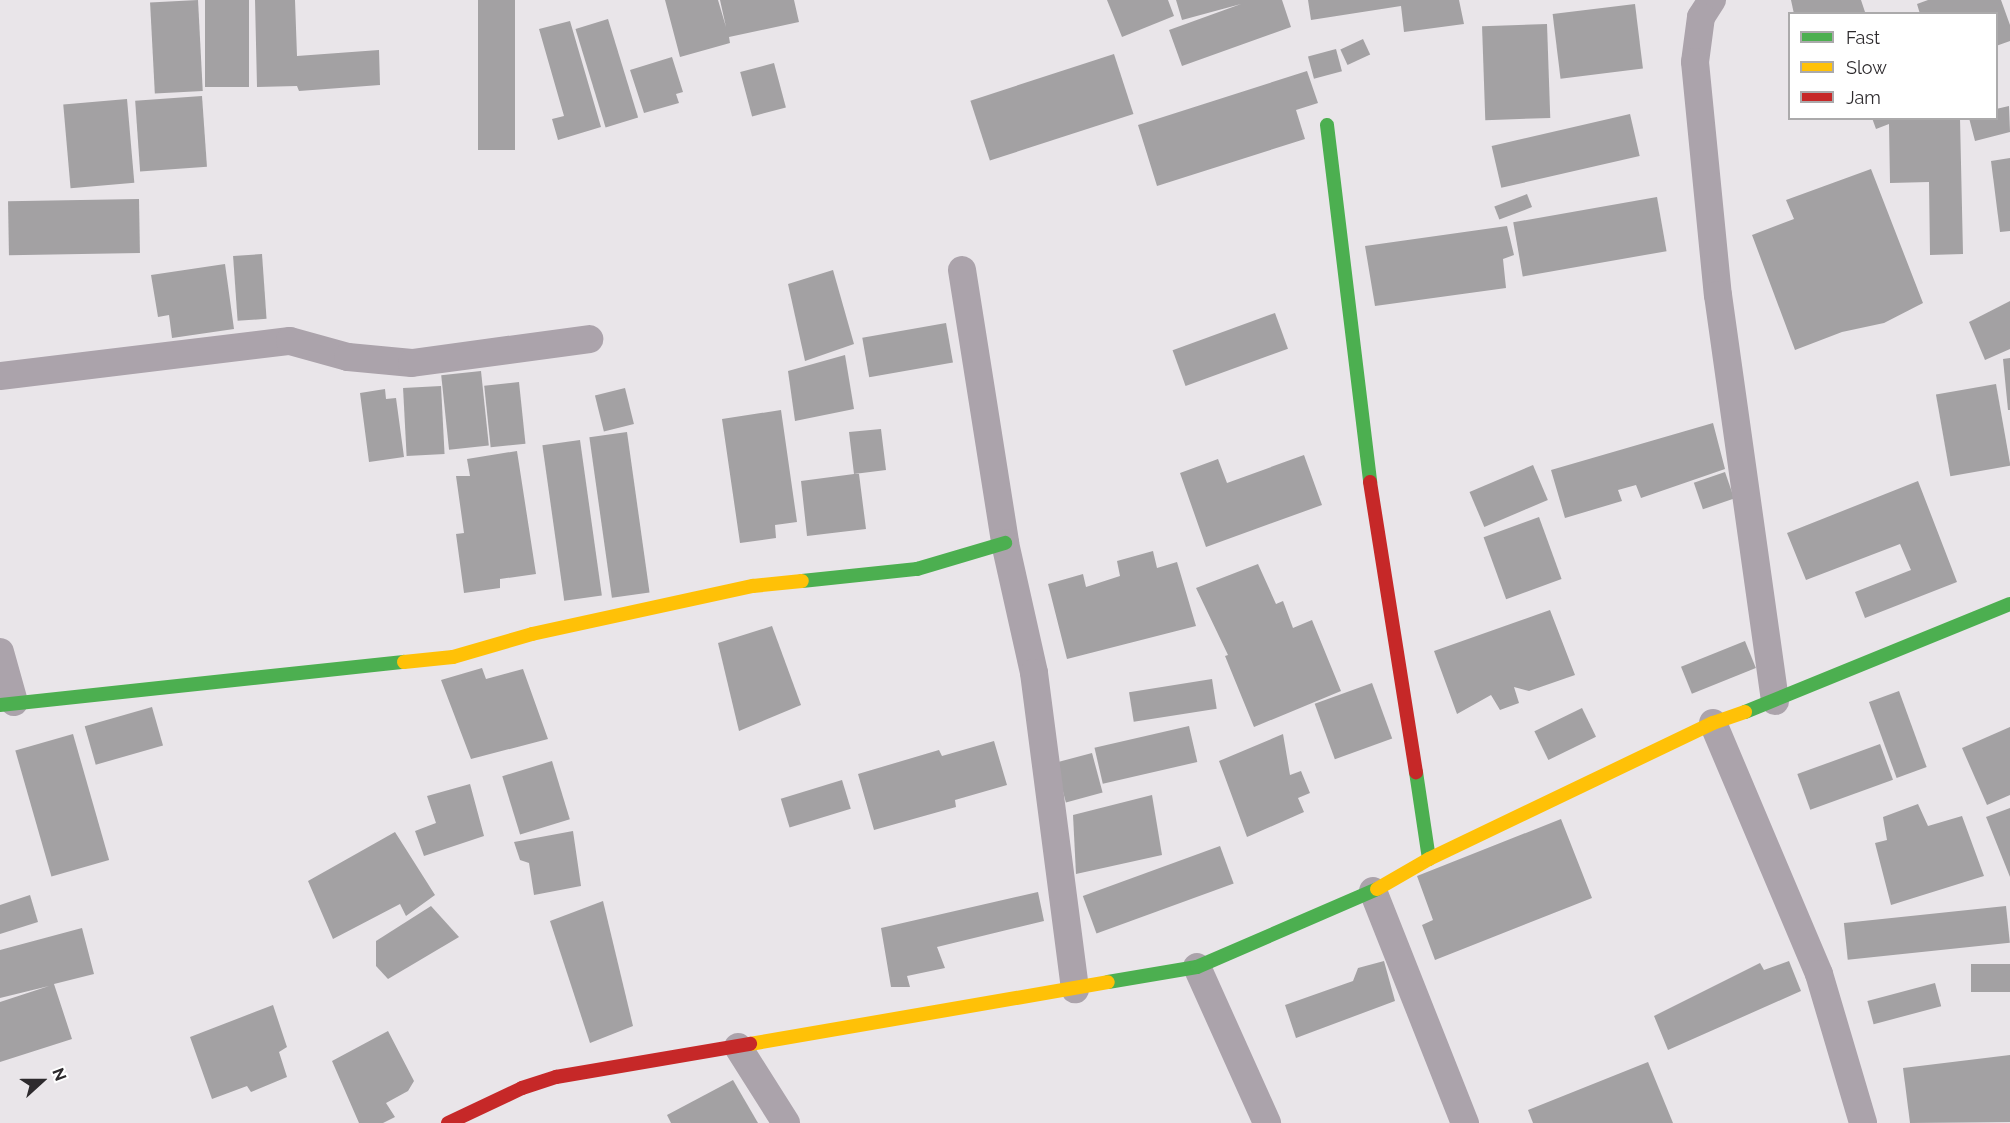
<!DOCTYPE html>
<html>
<head>
<meta charset="utf-8">
<style>
  body { margin:0 }
  #map { position:relative; width:2010px; height:1123px; overflow:hidden; background:#e9e5e9; font-family:Raleway,sans-serif }
  div>[style] { position:absolute }
  .building>* { inset:0; background:#a3a1a3; transform-origin:0 0 }
  .street>* { height:28px; margin:-14px; padding:0 14px; transform-origin:14px; border-radius:14px; background:#aba3ab }
  .fast>* { height:14px; margin:-7px; padding:0 7px; transform-origin:7px; border-radius:7px; background:#4caf50 }
  .slow>* { height:14px; margin:-7px; padding:0 7px; transform-origin:7px; border-radius:7px; background:#ffc107 }
  .jam>* { height:14px; margin:-7px; padding:0 7px; transform-origin:7px; border-radius:7px; background:#c62828 }
  span { translate:-50% -50%; white-space:nowrap; text-align:center; line-height:1.15; -webkit-text-stroke:6px #fff; paint-order:stroke }
  .legend { position:absolute; left:1788px; top:12px; width:210px; height:108px; box-sizing:border-box; background:#fff; border:2px solid #abaaab; margin:0; padding:8px 10px; list-style:none; font-size:18px; color:#2d2a2d }
  .legend li { display:flex; align-items:center; gap:12px; height:30px }
  .legend b { width:30px; border:2px solid #abaaab }
  .north { position:absolute; left:12px; top:1051px; width:60px; height:60px; -webkit-text-stroke:4px #fff; paint-order:stroke; rotate:69deg; font-size:16px; font-weight:700; line-height:24px; text-align:center; color:#2d2a2d }
  .north::after { content:''; display:block; margin:auto; width:21px; height:27px; background:#2d2a2d; clip-path:polygon(50% 0,100% 100%,50% 72%,0 100%) }
</style>
</head>
<body>
<div id="map">
  <div class="building">
    <div style="left:198px;top:0;width:91px;height:48px;rotate:87deg"></div>
    <div style="left:205px;top:0;width:44px;height:87px"></div>
    <div style="clip-path:polygon(255px 0,295px 0,297px 56px,379px 50px,380px 85px,299px 91px,297px 86px,257px 87px)"></div>
    <div style="left:478px;top:0;width:37px;height:150px"></div>
    <div style="clip-path:polygon(665px 0,718px 0,726px 27px,720px 0,794px 0,799px 22px,729px 37px,730px 43px,680px 57px)"></div>
    <div style="clip-path:polygon(1107px 0,1168px 0,1174px 16px,1122px 37px)"></div>
    <div style="clip-path:polygon(1176px 0,1282px 0,1291px 27px,1182px 66px,1169px 30px,1241px 4px,1182px 20px)"></div>
    <div style="clip-path:polygon(1308px 0,1459px 0,1464px 24px,1404px 32px,1401px 6px,1311px 20px)"></div>
    <div style="clip-path:polygon(1791px 0,1861px 0,1865px 12px,1794px 14px)"></div>
    <div style="clip-path:polygon(1928px 0,2001px 0,2010px 25px,2010px 41px,1996px 46px,1996px 14px,1920px 14px,1917px 4px)"></div>
    <div style="left:1635px;top:4px;width:65px;height:83px;rotate:83deg"></div>
    <div style="left:608px;top:19px;width:103px;height:34px;rotate:73deg"></div>
    <div style="clip-path:polygon(570px 21px,601px 127px,558px 140px,552px 119px,564px 116px,539px 29px)"></div>
    <div style="left:1547px;top:24px;width:94px;height:65px;rotate:88deg"></div>
    <div style="left:1363px;top:39px;width:17px;height:25px;rotate:65deg"></div>
    <div style="left:1336px;top:49px;width:23px;height:29px;rotate:75deg"></div>
    <div style="left:1114px;top:54px;width:63px;height:151px;rotate:72deg"></div>
    <div style="clip-path:polygon(672px 57px,683px 92px,676px 94px,679px 103px,644px 113px,630px 70px)"></div>
    <div style="left:774px;top:63px;width:46px;height:35px;rotate:75deg"></div>
    <div style="clip-path:polygon(1307px 71px,1318px 103px,1296px 110px,1305px 139px,1157px 186px,1138px 125px)"></div>
    <div style="left:202px;top:96px;width:71px;height:67px;rotate:86deg"></div>
    <div style="left:127px;top:99px;width:84px;height:64px;rotate:85deg"></div>
    <div style="clip-path:polygon(2009px 106px,2010px 132px,1975px 141px,1969px 118px,1996px 118px,1996px 109px)"></div>
    <div style="left:1630px;top:114px;width:43px;height:142px;rotate:77deg"></div>
    <div style="clip-path:polygon(1872px 118px,1960px 118px,1963px 254px,1930px 255px,1929px 182px,1890px 183px,1889px 124px,1876px 129px)"></div>
    <div style="clip-path:polygon(2010px 158px,2010px 231px,2000px 232px,1991px 161px)"></div>
    <div style="clip-path:polygon(1871px 169px,1923px 303px,1884px 323px,1842px 332px,1795px 350px,1752px 235px,1794px 219px,1786px 200px)"></div>
    <div style="left:1527px;top:194px;width:14px;height:35px;rotate:69deg"></div>
    <div style="left:1657px;top:197px;width:55px;height:146px;rotate:80deg"></div>
    <div style="left:139px;top:199px;width:54px;height:131px;rotate:89deg"></div>
    <div style="clip-path:polygon(1507px 226px,1514px 255px,1503px 259px,1506px 288px,1375px 306px,1365px 246px)"></div>
    <div style="left:262px;top:254px;width:65px;height:29px;rotate:86deg"></div>
    <div style="clip-path:polygon(225px 264px,234px 329px,172px 338px,169px 315px,158px 317px,151px 275px)"></div>
    <div style="clip-path:polygon(833px 270px,854px 344px,805px 361px,788px 284px)"></div>
    <div style="clip-path:polygon(2010px 301px,2010px 349px,1985px 360px,1969px 322px)"></div>
    <div style="left:1275px;top:313px;width:38px;height:109px;rotate:70deg"></div>
    <div style="left:946px;top:323px;width:40px;height:85px;rotate:80deg"></div>
    <div style="clip-path:polygon(845px 355px,854px 409px,795px 421px,788px 371px)"></div>
    <div style="clip-path:polygon(2010px 358px,2010px 410px,2008px 410px,2003px 359px)"></div>
    <div style="left:481px;top:371px;width:75px;height:40px;rotate:84deg"></div>
    <div style="left:519px;top:382px;width:62px;height:35px;rotate:84deg"></div>
    <div style="left:1996px;top:384px;width:83px;height:61px;rotate:80deg"></div>
    <div style="left:441px;top:386px;width:68px;height:38px;rotate:87deg"></div>
    <div style="left:625px;top:388px;width:37px;height:31px;rotate:76deg"></div>
    <div style="clip-path:polygon(385px 389px,386px 399px,396px 398px,404px 457px,369px 462px,360px 393px)"></div>
    <div style="clip-path:polygon(781px 410px,797px 522px,775px 525px,776px 538px,740px 543px,722px 419px)"></div>
    <div style="clip-path:polygon(1713px 423px,1725px 469px,1641px 498px,1636px 485px,1618px 490px,1622px 501px,1565px 518px,1551px 470px)"></div>
    <div style="clip-path:polygon(881px 429px,886px 470px,854px 474px,859px 474px,866px 529px,807px 536px,801px 481px,854px 474px,849px 432px)"></div>
    <div style="left:627px;top:432px;width:162px;height:38px;rotate:82deg"></div>
    <div style="left:580px;top:440px;width:157px;height:38px;rotate:82deg"></div>
    <div style="clip-path:polygon(517px 451px,536px 574px,500px 579px,500px 588px,464px 593px,456px 534px,464px 533px,456px 476px,470px 476px,467px 459px)"></div>
    <div style="clip-path:polygon(1304px 455px,1322px 505px,1206px 547px,1180px 473px,1218px 459px,1227px 483px)"></div>
    <div style="left:1533px;top:465px;width:38px;height:69px;rotate:67deg"></div>
    <div style="left:1725px;top:472px;width:28px;height:33px;rotate:71deg"></div>
    <div style="clip-path:polygon(1918px 481px,1957px 582px,1865px 618px,1855px 592px,1911px 570px,1900px 544px,1806px 580px,1787px 533px)"></div>
    <div style="left:1539px;top:517px;width:66px;height:59px;rotate:70deg"></div>
    <div style="clip-path:polygon(1153px 551px,1157px 568px,1177px 562px,1196px 626px,1067px 659px,1048px 584px,1083px 574px,1086px 587px,1120px 576px,1117px 561px)"></div>
    <div style="clip-path:polygon(1258px 564px,1276px 604px,1283px 601px,1293px 628px,1312px 620px,1341px 691px,1254px 727px,1225px 656px,1228px 655px,1196px 588px)"></div>
    <div style="clip-path:polygon(1550px 610px,1575px 675px,1529px 691px,1514px 687px,1519px 703px,1500px 710px,1491px 695px,1457px 714px,1434px 651px)"></div>
    <div style="clip-path:polygon(772px 626px,801px 705px,739px 731px,718px 643px)"></div>
    <div style="left:1745px;top:641px;width:29px;height:69px;rotate:68deg"></div>
    <div style="clip-path:polygon(482px 668px,486px 679px,523px 669px,548px 739px,471px 759px,441px 680px)"></div>
    <div style="left:1212px;top:679px;width:30px;height:84px;rotate:81deg"></div>
    <div style="left:1372px;top:683px;width:59px;height:61px;rotate:70deg"></div>
    <div style="left:1899px;top:691px;width:81px;height:32px;rotate:70deg"></div>
    <div style="left:152px;top:707px;width:40px;height:70px;rotate:74deg"></div>
    <div style="left:1582px;top:708px;width:32px;height:53px;rotate:64deg"></div>
    <div style="left:1189px;top:726px;width:37px;height:97px;rotate:77deg"></div>
    <div style="clip-path:polygon(2010px 727px,2010px 795px,1987px 805px,1962px 748px)"></div>
    <div style="left:73px;top:734px;width:131px;height:60px;rotate:74deg"></div>
    <div style="clip-path:polygon(1283px 734px,1290px 775px,1301px 771px,1310px 793px,1298px 798px,1304px 812px,1247px 837px,1219px 761px)"></div>
    <div style="clip-path:polygon(994px 741px,1007px 785px,955px 800px,956px 807px,874px 830px,858px 774px,939px 750px,942px 756px)"></div>
    <div style="left:1880px;top:744px;width:38px;height:88px;rotate:70deg"></div>
    <div style="left:1092px;top:753px;width:41px;height:38px;rotate:75deg"></div>
    <div style="left:552px;top:761px;width:61px;height:52px;rotate:73deg"></div>
    <div style="left:842px;top:780px;width:30px;height:64px;rotate:73deg"></div>
    <div style="clip-path:polygon(470px 784px,484px 836px,424px 856px,415px 831px,436px 823px,427px 796px)"></div>
    <div style="clip-path:polygon(1152px 795px,1162px 855px,1076px 874px,1073px 815px)"></div>
    <div style="clip-path:polygon(1918px 804px,1928px 826px,1962px 816px,1984px 876px,1891px 905px,1875px 843px,1887px 840px,1883px 817px)"></div>
    <div style="clip-path:polygon(2010px 808px,2010px 877px,1986px 817px)"></div>
    <div style="clip-path:polygon(1561px 819px,1592px 898px,1435px 960px,1422px 925px,1433px 920px,1417px 876px)"></div>
    <div style="clip-path:polygon(573px 831px,581px 886px,534px 895px,529px 863px,520px 860px,514px 842px)"></div>
    <div style="clip-path:polygon(395px 832px,435px 895px,406px 916px,400px 904px,333px 939px,308px 881px)"></div>
    <div style="left:1220px;top:846px;width:40px;height:146px;rotate:70deg"></div>
    <div style="clip-path:polygon(1038px 892px,1044px 921px,937px 947px,945px 968px,907px 976px,910px 987px,891px 987px,881px 928px)"></div>
    <div style="clip-path:polygon(30px 895px,38px 922px,0 934px,0 905px)"></div>
    <div style="clip-path:polygon(603px 901px,633px 1026px,590px 1043px,550px 921px)"></div>
    <div style="clip-path:polygon(431px 906px,459px 937px,388px 979px,376px 966px,376px 941px)"></div>
    <div style="left:2006px;top:906px;width:37px;height:163px;rotate:84deg"></div>
    <div style="clip-path:polygon(82px 928px,94px 974px,54px 984px,72px 1039px,0 1062px,0 1002px,49px 986px,0 998px,0 950px)"></div>
    <div style="clip-path:polygon(1384px 961px,1395px 1001px,1296px 1038px,1285px 1005px,1353px 981px,1358px 968px)"></div>
    <div style="clip-path:polygon(1789px 961px,1801px 991px,1668px 1050px,1654px 1016px,1760px 963px,1764px 970px)"></div>
    <div style="left:2010px;top:964px;width:28px;height:39px;rotate:90deg"></div>
    <div style="left:1935px;top:983px;width:24px;height:70px;rotate:75deg"></div>
    <div style="clip-path:polygon(273px 1005px,287px 1047px,279px 1052px,287px 1077px,251px 1092px,247px 1086px,212px 1099px,190px 1037px)"></div>
    <div style="clip-path:polygon(388px 1031px,414px 1081px,408px 1091px,386px 1103px,395px 1117px,383px 1123px,359px 1123px,332px 1061px)"></div>
    <div style="clip-path:polygon(2010px 1055px,2010px 1122px,1910px 1123px,1903px 1068px)"></div>
    <div style="clip-path:polygon(1648px 1062px,1673px 1123px,1533px 1123px,1528px 1110px)"></div>
    <div style="clip-path:polygon(733px 1080px,758px 1123px,671px 1123px,667px 1115px)"></div>
  </div>
  <div class="street">
    <div style="left:1712px;top:0;width:20px;rotate:123deg"></div>
    <div style="left:1701px;top:17px;width:45px;rotate:97.6deg"></div>
    <div style="left:1695px;top:62px;width:234px;rotate:84.4deg"></div>
    <div style="left:1718px;top:295px;width:410px;rotate:82deg"></div>
    <div style="left:962px;top:270px;width:276px;rotate:81deg"></div>
    <div style="left:1005px;top:543px;width:133px;rotate:77.4deg"></div>
    <div style="left:1034px;top:673px;width:319px;rotate:82.6deg"></div>
    <div style="left:0;top:376px;width:292px;rotate:-6.9deg"></div>
    <div style="left:290px;top:341px;width:60px;rotate:15.4deg"></div>
    <div style="left:348px;top:357px;width:64px;rotate:5.4deg"></div>
    <div style="left:412px;top:363px;width:179px;rotate:-7.7deg"></div>
    <div style="left:0;top:652px;width:52px;rotate:74.4deg"></div>
    <div style="left:1713px;top:723px;width:272px;rotate:67.1deg"></div>
    <div style="left:1819px;top:974px;width:155px;rotate:73.5deg"></div>
    <div style="left:1373px;top:891px;width:250px;rotate:68.4deg"></div>
    <div style="left:1197px;top:967px;width:171px;rotate:65.8deg"></div>
    <div style="left:738px;top:1047px;width:90px;rotate:57.7deg"></div>
  </div>
  <div class="fast">
    <div style="left:1327px;top:125px;width:360px;rotate:83.1deg"></div>
    <div style="left:802px;top:581px;width:116px;rotate:-6deg"></div>
    <div style="left:917px;top:569px;width:92px;rotate:-16.5deg"></div>
    <div style="left:0;top:705px;width:406px;rotate:-6.1deg"></div>
    <div style="left:1745px;top:712px;width:286px;rotate:-22.2deg"></div>
    <div style="left:1416px;top:772px;width:88px;rotate:81.5deg"></div>
    <div style="left:1108px;top:982px;width:90px;rotate:-9.6deg"></div>
    <div style="left:1197px;top:967px;width:196px;rotate:-23.4deg"></div>
  </div>
  <div class="slow">
    <div style="left:404px;top:662px;width:49px;rotate:-5.8deg"></div>
    <div style="left:453px;top:657px;width:82px;rotate:-16.2deg"></div>
    <div style="left:532px;top:634px;width:226px;rotate:-12.3deg"></div>
    <div style="left:753px;top:586px;width:49px;rotate:-5.8deg"></div>
    <div style="left:1377px;top:889px;width:60px;rotate:-30deg"></div>
    <div style="left:1429px;top:859px;width:315px;rotate:-25.6deg"></div>
    <div style="left:1713px;top:723px;width:34px;rotate:-19deg"></div>
    <div style="left:750px;top:1044px;width:363px;rotate:-9.8deg"></div>
  </div>
  <div class="jam">
    <div style="left:1370px;top:482px;width:294px;rotate:81deg"></div>
    <div style="left:448px;top:1123px;width:82px;rotate:-25.3deg"></div>
    <div style="left:522px;top:1088px;width:36px;rotate:-18deg"></div>
    <div style="left:556px;top:1077px;width:197px;rotate:-9.7deg"></div>
  </div>
  <ul class="legend">
  <li><b style="height:8px;background:#4caf50"></b>Fast</li>
  <li><b style="height:8px;background:#ffc107"></b>Slow</li>
  <li><b style="height:8px;background:#c62828"></b>Jam</li>
  </ul>
  <div class="north">N</div>
</div>
</body>
</html>
